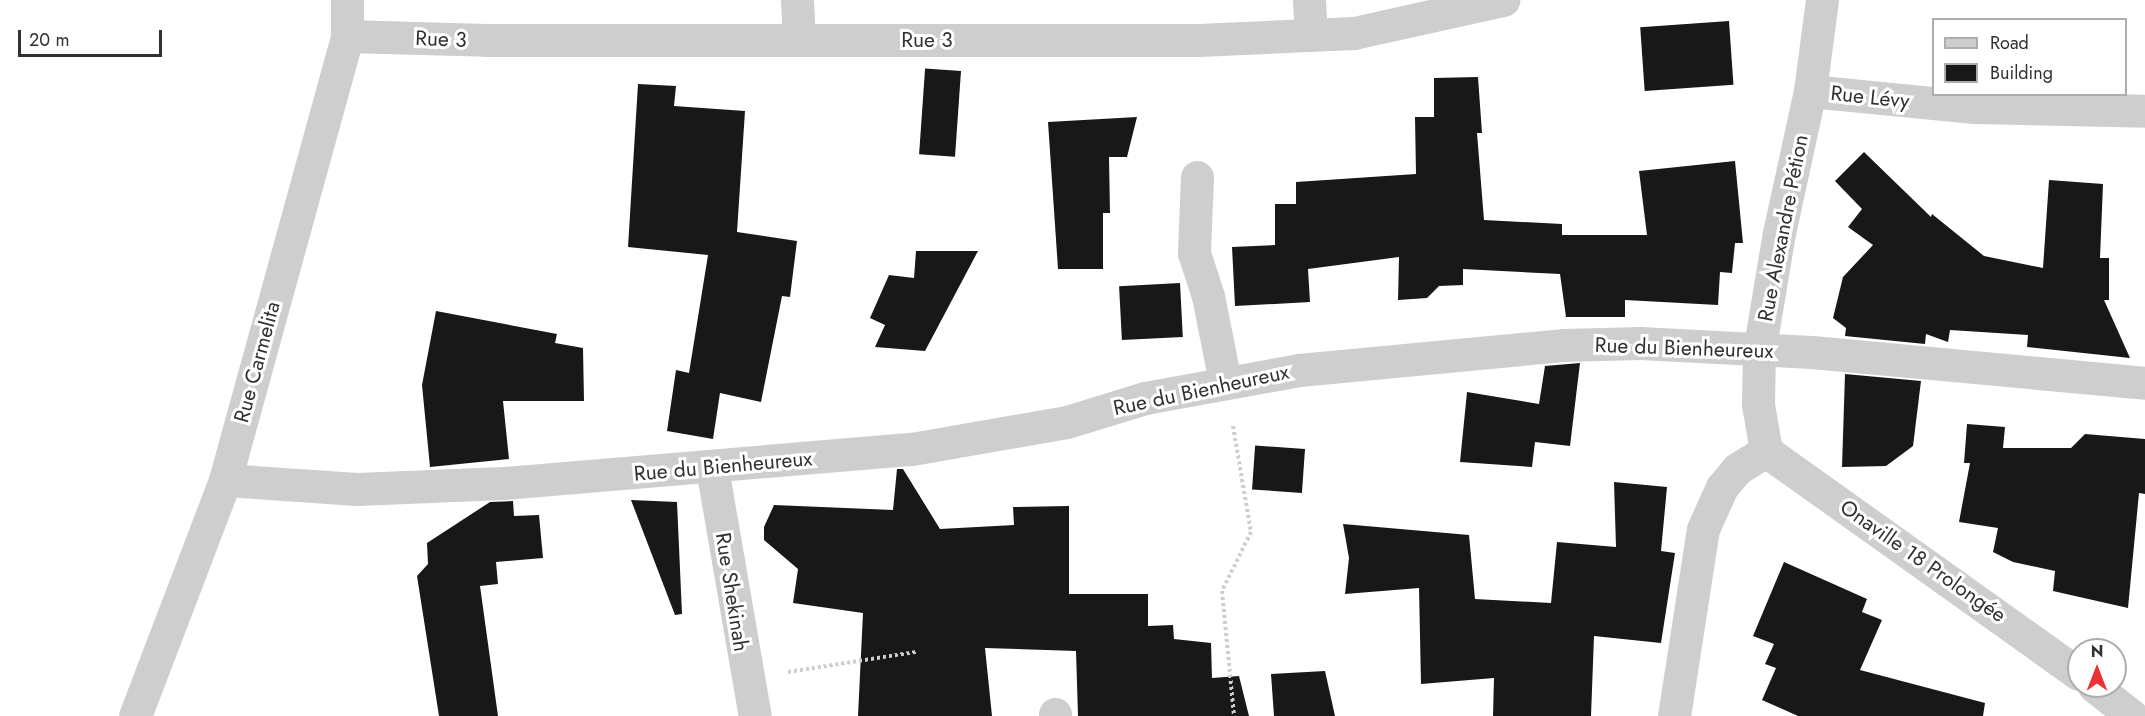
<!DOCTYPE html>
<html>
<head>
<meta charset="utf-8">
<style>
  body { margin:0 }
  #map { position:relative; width:2145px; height:716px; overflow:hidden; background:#fff; font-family:Jost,sans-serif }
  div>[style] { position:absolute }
  .building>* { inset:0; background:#181818; transform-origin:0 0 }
  .path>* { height:4px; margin-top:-2px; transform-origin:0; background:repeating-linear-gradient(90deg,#cecece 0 3px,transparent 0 6px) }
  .minor>* { height:33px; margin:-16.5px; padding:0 16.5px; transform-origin:16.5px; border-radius:16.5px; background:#cecece }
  span { translate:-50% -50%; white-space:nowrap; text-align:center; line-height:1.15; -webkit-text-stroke:6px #fff; paint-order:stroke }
  .street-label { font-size:21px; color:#313131 }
  .legend { position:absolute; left:1932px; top:18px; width:195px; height:78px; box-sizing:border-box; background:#fff; border:2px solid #adadad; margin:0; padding:8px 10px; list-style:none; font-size:18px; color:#313131 }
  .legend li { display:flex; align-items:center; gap:12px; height:30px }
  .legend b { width:30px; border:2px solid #adadad }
  .north { position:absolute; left:2067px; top:638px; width:60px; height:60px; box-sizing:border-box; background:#fff; border:2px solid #adadad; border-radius:50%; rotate:0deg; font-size:16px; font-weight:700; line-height:24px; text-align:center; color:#313131 }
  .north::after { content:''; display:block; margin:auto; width:21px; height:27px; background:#ea3133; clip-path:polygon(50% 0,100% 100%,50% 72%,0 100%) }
  .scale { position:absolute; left:18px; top:30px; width:144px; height:27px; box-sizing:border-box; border:3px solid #313131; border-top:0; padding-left:8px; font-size:18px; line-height:21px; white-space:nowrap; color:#313131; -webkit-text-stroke:4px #fff; paint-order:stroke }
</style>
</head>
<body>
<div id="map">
  <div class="building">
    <div style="left:1729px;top:21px;width:64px;height:89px;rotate:86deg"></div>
    <div style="left:961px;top:71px;width:86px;height:36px;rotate:94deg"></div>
    <div style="clip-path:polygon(1478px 77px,1482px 133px,1477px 133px,1484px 220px,1562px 224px,1562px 235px,1647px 235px,1639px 171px,1735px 161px,1743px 243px,1735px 243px,1732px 273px,1720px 272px,1718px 305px,1625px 300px,1625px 317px,1566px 317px,1560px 274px,1463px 269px,1463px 285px,1439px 286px,1427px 298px,1398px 300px,1399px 257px,1308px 269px,1310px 302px,1235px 306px,1232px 247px,1275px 245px,1275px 204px,1296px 204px,1296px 182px,1416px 174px,1415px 117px,1434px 117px,1434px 78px)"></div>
    <div style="clip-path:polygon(638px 84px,676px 86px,674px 106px,745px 111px,737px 232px,797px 241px,790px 297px,782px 296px,761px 402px,720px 393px,713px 439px,667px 431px,676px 370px,689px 373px,708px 255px,628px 247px)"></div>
    <div style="clip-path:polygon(1137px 117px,1127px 157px,1109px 157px,1110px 213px,1103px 213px,1103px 269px,1058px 269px,1048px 122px)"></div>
    <div style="clip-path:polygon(1864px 152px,1931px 217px,1932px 214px,1984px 256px,2043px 268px,2049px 180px,2103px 184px,2100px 258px,2109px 258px,2109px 300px,2104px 300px,2130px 358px,2027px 347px,2028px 335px,1950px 330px,1948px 342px,1926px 334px,1925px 344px,1845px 336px,1846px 328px,1833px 318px,1843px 277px,1873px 245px,1848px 227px,1862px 209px,1835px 181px)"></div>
    <div style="clip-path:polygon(916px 251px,978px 251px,925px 351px,875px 347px,885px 325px,870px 318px,889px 275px,914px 278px)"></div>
    <div style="left:1180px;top:283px;width:54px;height:61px;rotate:87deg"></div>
    <div style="clip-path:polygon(436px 311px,557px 334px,555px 343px,583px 348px,584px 401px,503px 401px,509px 459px,430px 467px,422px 385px)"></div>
    <div style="clip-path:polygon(1580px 363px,1570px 446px,1535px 442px,1532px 467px,1460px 462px,1467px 392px,1539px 404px,1545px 366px)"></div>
    <div style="clip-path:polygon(1845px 374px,1921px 381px,1913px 446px,1886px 466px,1842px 467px)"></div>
    <div style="clip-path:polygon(1967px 424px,2005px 427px,2003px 448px,2071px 448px,2085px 434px,2145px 439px,2145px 494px,2139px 493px,2128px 608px,2053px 591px,2055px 571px,2013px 562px,1993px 552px,1998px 528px,1959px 522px,1970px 463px,1964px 463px)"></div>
    <div style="left:1305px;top:449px;width:44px;height:50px;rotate:94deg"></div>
    <div style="clip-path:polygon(897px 469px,903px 469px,940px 529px,1014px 525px,1013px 507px,1069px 506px,1069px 594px,1148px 594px,1148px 626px,1173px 625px,1174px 639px,1211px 643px,1212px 678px,1239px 676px,1249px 716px,1078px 716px,1076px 651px,985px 648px,992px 716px,858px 716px,863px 613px,793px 603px,798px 569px,764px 540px,764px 527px,774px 505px,893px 510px)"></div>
    <div style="clip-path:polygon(1614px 482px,1667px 487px,1661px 551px,1675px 553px,1661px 643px,1594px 636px,1591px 716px,1493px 716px,1494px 678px,1421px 684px,1419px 588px,1345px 594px,1349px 558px,1343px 524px,1469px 535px,1475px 599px,1551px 603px,1557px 542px,1616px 547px)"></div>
    <div style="clip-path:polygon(631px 500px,677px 502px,682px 614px,675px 615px)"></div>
    <div style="clip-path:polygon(513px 501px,514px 516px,539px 515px,543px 558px,496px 562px,498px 584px,480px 586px,498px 716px,439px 716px,417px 576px,428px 564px,427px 543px,490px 502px)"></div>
    <div style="clip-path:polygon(1784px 562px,1867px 599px,1862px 612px,1882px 620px,1860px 670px,1985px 703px,1983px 716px,1798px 716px,1762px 700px,1776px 668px,1765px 664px,1774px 644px,1753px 636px)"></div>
    <div style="clip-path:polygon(1325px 671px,1335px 716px,1274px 716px,1271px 674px)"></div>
  </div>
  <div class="path">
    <div style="left:1233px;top:426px;width:108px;rotate:80.4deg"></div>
    <div style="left:1251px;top:532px;width:66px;rotate:116.2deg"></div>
    <div style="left:1222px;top:591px;width:126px;rotate:84.5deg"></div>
    <div style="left:788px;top:672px;width:130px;rotate:-8.9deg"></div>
  </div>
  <div class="minor">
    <div style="left:797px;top:0;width:40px;rotate:87.1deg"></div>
    <div style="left:1309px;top:0;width:35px;rotate:87deg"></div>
    <div style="left:347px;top:36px;width:139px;rotate:1.6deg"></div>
    <div style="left:486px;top:40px;width:713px"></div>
    <div style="left:1199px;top:40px;width:155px;rotate:-2.6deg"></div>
    <div style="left:1354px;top:33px;width:153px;rotate:-12.5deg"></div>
    <div style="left:1810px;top:91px;width:165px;rotate:5.6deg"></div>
    <div style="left:1974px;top:107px;width:171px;rotate:1.3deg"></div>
    <div style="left:1197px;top:177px;width:76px;rotate:92.3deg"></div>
    <div style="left:1194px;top:253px;width:45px;rotate:72deg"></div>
    <div style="left:1208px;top:296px;width:88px;rotate:78.8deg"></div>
    <div style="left:1766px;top:451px;width:48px;rotate:-99.7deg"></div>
    <div style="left:1758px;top:404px;width:52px;rotate:-88.9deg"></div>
    <div style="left:1759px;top:352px;width:121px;rotate:-80.5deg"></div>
    <div style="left:1779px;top:233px;width:145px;rotate:-77.7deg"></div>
    <div style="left:1810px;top:91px;width:92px;rotate:-82.5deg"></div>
    <div style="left:1766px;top:451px;width:384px;rotate:35.5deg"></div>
    <div style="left:712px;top:468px;width:252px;rotate:80.2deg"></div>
    <div style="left:225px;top:480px;width:132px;rotate:3.9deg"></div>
    <div style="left:357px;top:489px;width:147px;rotate:-2.3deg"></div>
    <div style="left:504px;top:483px;width:409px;rotate:-4.8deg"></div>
    <div style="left:912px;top:449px;width:157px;rotate:-9.9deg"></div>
    <div style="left:1067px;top:422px;width:82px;rotate:-17.1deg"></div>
    <div style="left:1145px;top:398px;width:157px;rotate:-10.3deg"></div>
    <div style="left:1299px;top:370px;width:265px;rotate:-5.4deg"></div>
    <div style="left:1563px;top:345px;width:77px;rotate:-1.5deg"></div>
    <div style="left:1640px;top:343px;width:172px;rotate:3deg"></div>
    <div style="left:1812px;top:352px;width:334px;rotate:5.3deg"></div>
    <div style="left:2094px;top:686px;width:48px;rotate:38.3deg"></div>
    <div style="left:1055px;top:714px;width:2px;rotate:90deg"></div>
    <div style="left:135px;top:716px;width:253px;rotate:-69.1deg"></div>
    <div style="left:225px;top:480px;width:460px;rotate:-74.6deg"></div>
    <div style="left:347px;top:36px;width:36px;rotate:-90deg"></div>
    <div style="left:1674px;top:716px;width:189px;rotate:-81.2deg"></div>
    <div style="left:1703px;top:529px;width:46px;rotate:-65.7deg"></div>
    <div style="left:1722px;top:487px;width:23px;rotate:-50deg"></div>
    <div style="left:1737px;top:469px;width:34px;rotate:-32deg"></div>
  </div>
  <div class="street-label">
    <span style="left:441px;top:39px;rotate:2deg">Rue 3</span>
    <span style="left:927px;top:40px">Rue 3</span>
    <span style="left:1870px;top:97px;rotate:6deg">Rue Lévy</span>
    <span style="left:1783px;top:228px;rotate:-79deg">Rue Alexandre Pétion</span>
    <span style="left:1684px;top:348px;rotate:2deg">Rue du Bienheureux</span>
    <span style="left:257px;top:362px;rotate:-75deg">Rue Carmelita</span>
    <span style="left:1201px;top:390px;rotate:-12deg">Rue du Bienheureux</span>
    <span style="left:723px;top:466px;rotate:-5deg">Rue du Bienheureux</span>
    <span style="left:1923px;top:561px;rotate:35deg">Onaville 18 Prolongée</span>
    <span style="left:732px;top:592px;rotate:81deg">Rue Shekinah</span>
  </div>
  <ul class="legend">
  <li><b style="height:8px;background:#cecece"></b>Road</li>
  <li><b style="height:16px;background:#181818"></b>Building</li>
  </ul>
  <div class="north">N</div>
  <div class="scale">20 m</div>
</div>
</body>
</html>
